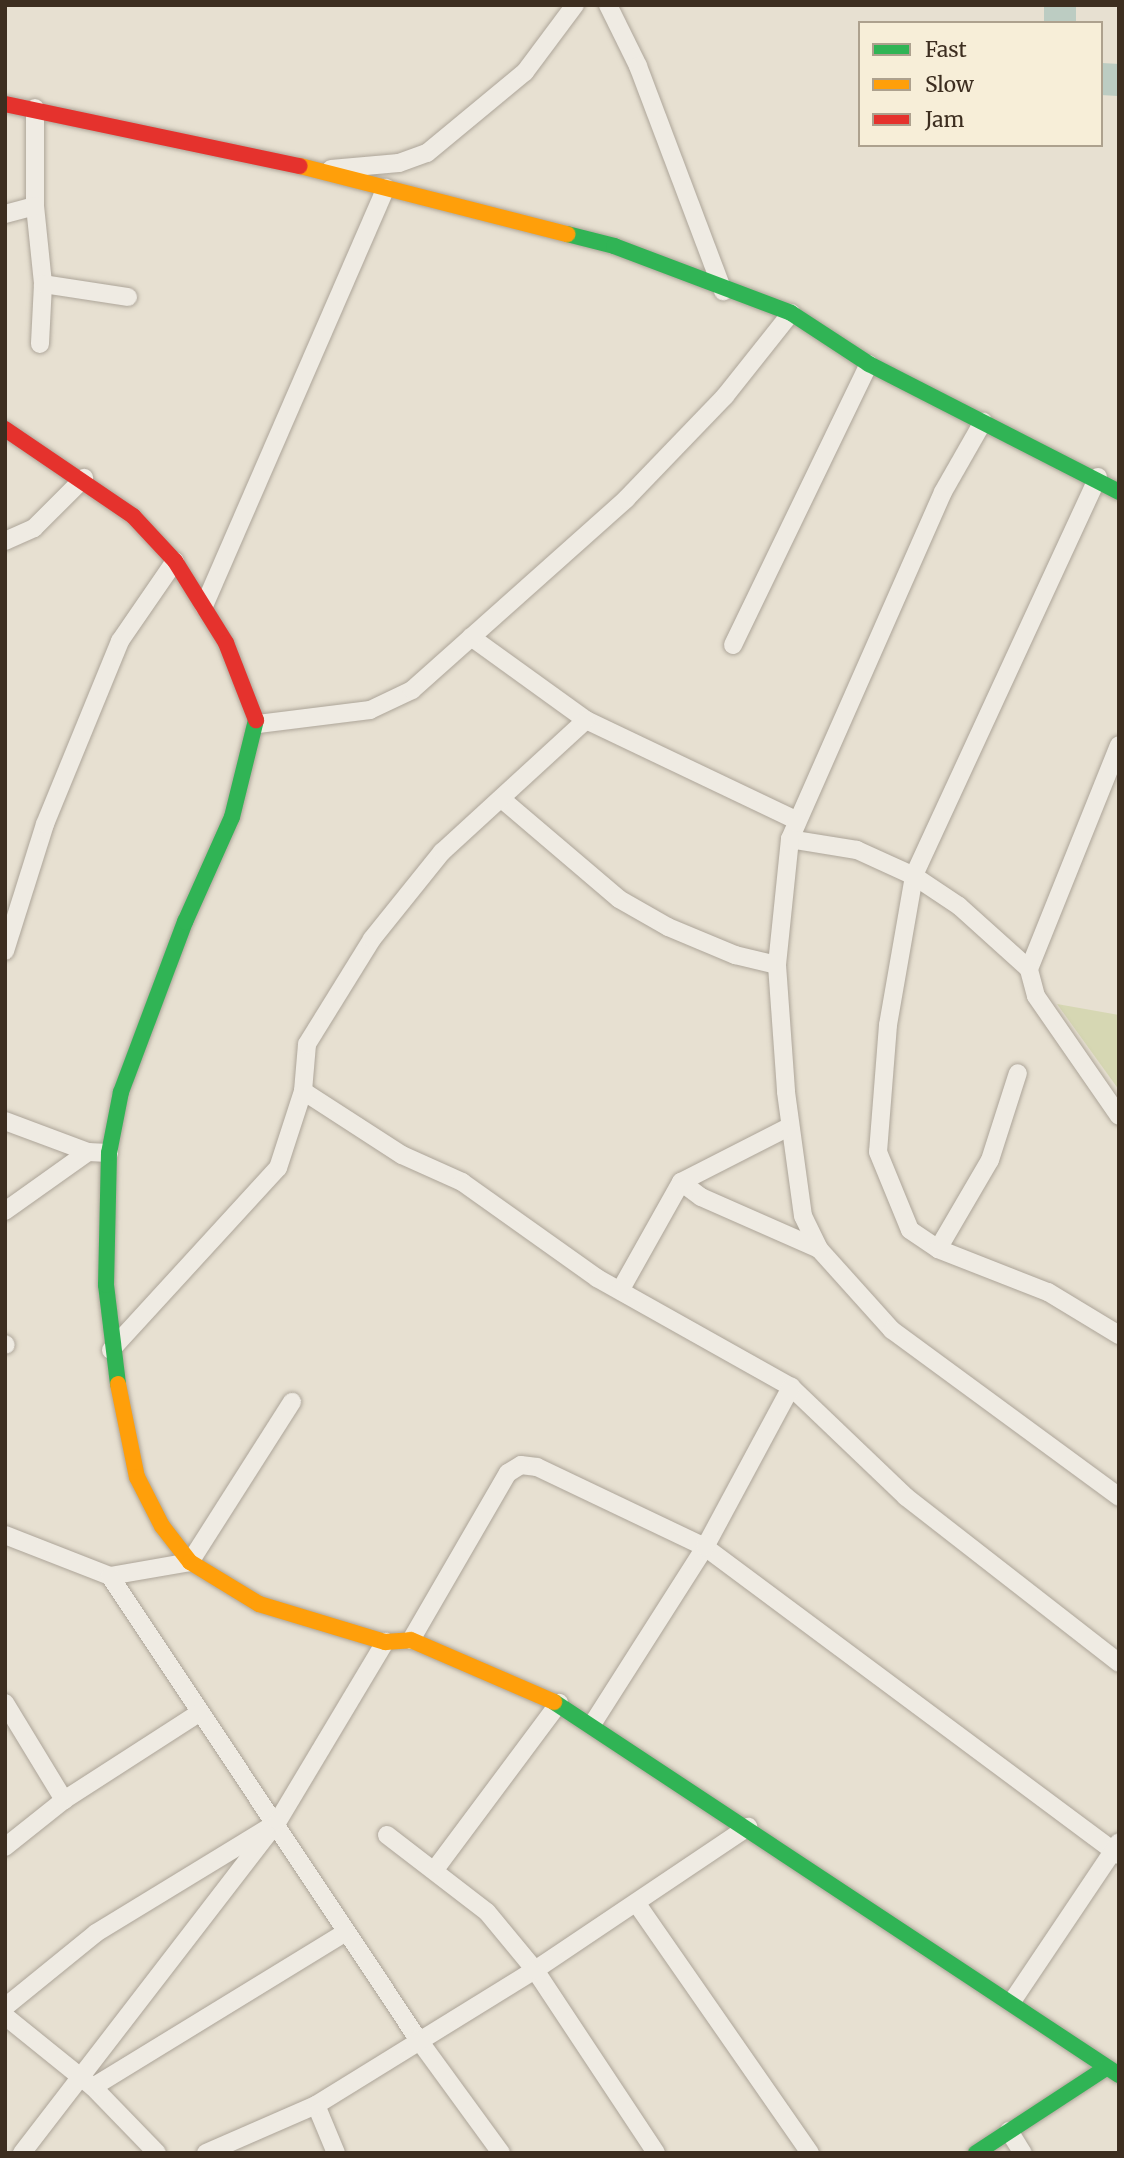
<!DOCTYPE html>
<html>
<head>
<meta charset="utf-8">
<style>
  body { margin:0 }
  #map { position:relative; width:1124px; height:2158px; overflow:hidden; background:#e7e0d1; font-family:Merriweather,serif }
  div>[style] { position:absolute }
  .green>* { inset:0; background:#d6d7b3 }
  .river>* { height:32px; margin:-16px; padding:0 16px; transform-origin:16px; border-radius:16px; background:#bcccc2 }
  .roads { filter:drop-shadow(0 0 2px #ada599) drop-shadow(0 0 2px #ada599) }
  .street>* { height:18px; margin:-9px; padding:0 9px; transform-origin:9px; border-radius:9px; background:#efebe3 }
  .fast>* { height:16px; margin:-8px; padding:0 8px; transform-origin:8px; border-radius:8px; background:#30b455 }
  .slow>* { height:16px; margin:-8px; padding:0 8px; transform-origin:8px; border-radius:8px; background:#ff9f0a }
  .jam>* { height:16px; margin:-8px; padding:0 8px; transform-origin:8px; border-radius:8px; background:#e5322d }
  span { translate:-50% -50%; white-space:nowrap; text-align:center; line-height:1.15; -webkit-text-stroke:5px #f7eed8; paint-order:stroke }
  .frame { position:absolute; inset:0; border:7px solid #3d2e20; pointer-events:none }
  .legend { position:absolute; left:858px; top:21px; width:245px; height:126px; box-sizing:border-box; background:#f7eed8; border:2px solid #ada18e; margin:0; padding:9px 12px; list-style:none; font-size:21px; color:#3d2e20 }
  .legend li { display:flex; align-items:center; gap:14px; height:35px }
  .legend b { width:35px; border:2px solid #ada18e }
</style>
</head>
<body>
<div id="map">
  <div class="green">
    <div style="clip-path:polygon(1057px 1004px,1119px 1015px,1119px 1090px)"></div>
  </div>
  <div class="river">
    <div style="left:1060px;top:5px;width:18px;rotate:90deg"></div>
    <div style="left:1101px;top:79px;width:18px;rotate:3deg"></div>
  </div>
  <div class="roads">
    <div class="street">
      <div style="left:608px;top:5px;width:68px;rotate:63.8deg"></div>
      <div style="left:638px;top:66px;width:241px;rotate:69.3deg"></div>
      <div style="left:35px;top:108px;width:98px;rotate:90deg"></div>
      <div style="left:35px;top:206px;width:78px;rotate:84.1deg"></div>
      <div style="left:43px;top:284px;width:60px;rotate:92.9deg"></div>
      <div style="left:331px;top:169px;width:68px;rotate:-5deg"></div>
      <div style="left:399px;top:163px;width:30px;rotate:-20deg"></div>
      <div style="left:427px;top:153px;width:127px;rotate:-39.6deg"></div>
      <div style="left:525px;top:72px;width:84px;rotate:-53.3deg"></div>
      <div style="left:5px;top:214px;width:31px;rotate:-15deg"></div>
      <div style="left:43px;top:284px;width:86px;rotate:8.7deg"></div>
      <div style="left:1098px;top:477px;width:439px;rotate:114.8deg"></div>
      <div style="left:914px;top:876px;width:151px;rotate:99.9deg"></div>
      <div style="left:888px;top:1025px;width:127px;rotate:94.5deg"></div>
      <div style="left:878px;top:1152px;width:84px;rotate:67.7deg"></div>
      <div style="left:910px;top:1230px;width:34px;rotate:34deg"></div>
      <div style="left:938px;top:1249px;width:118px;rotate:21.4deg"></div>
      <div style="left:1048px;top:1292px;width:83px;rotate:31.2deg"></div>
      <div style="left:5px;top:541px;width:32px;rotate:-24deg"></div>
      <div style="left:34px;top:528px;width:71px;rotate:-45deg"></div>
      <div style="left:204px;top:606px;width:456px;rotate:-66.5deg"></div>
      <div style="left:471px;top:637px;width:142px;rotate:35.8deg"></div>
      <div style="left:586px;top:720px;width:233px;rotate:25.5deg"></div>
      <div style="left:733px;top:645px;width:312px;rotate:-64.2deg"></div>
      <div style="left:258px;top:724px;width:113px;rotate:-7.1deg"></div>
      <div style="left:370px;top:710px;width:47px;rotate:-25.5deg"></div>
      <div style="left:412px;top:690px;width:287px;rotate:-41.7deg"></div>
      <div style="left:626px;top:499px;width:143px;rotate:-46.1deg"></div>
      <div style="left:725px;top:396px;width:106px;rotate:-51.5deg"></div>
      <div style="left:504px;top:801px;width:151px;rotate:40.4deg"></div>
      <div style="left:619px;top:899px;width:56px;rotate:29.7deg"></div>
      <div style="left:668px;top:927px;width:73px;rotate:22.7deg"></div>
      <div style="left:735px;top:955px;width:43px;rotate:13.4deg"></div>
      <div style="left:790px;top:839px;width:379px;rotate:-66.2deg"></div>
      <div style="left:943px;top:492px;width:81px;rotate:-60.3deg"></div>
      <div style="left:5px;top:951px;width:133px;rotate:-72.5deg"></div>
      <div style="left:45px;top:824px;width:198px;rotate:-67.7deg"></div>
      <div style="left:120px;top:641px;width:97px;rotate:-55.5deg"></div>
      <div style="left:1029px;top:969px;width:241px;rotate:-68.1deg"></div>
      <div style="left:303px;top:1091px;width:118px;rotate:32.9deg"></div>
      <div style="left:402px;top:1155px;width:66px;rotate:24.2deg"></div>
      <div style="left:462px;top:1182px;width:166px;rotate:35.4deg"></div>
      <div style="left:597px;top:1278px;width:223px;rotate:29.3deg"></div>
      <div style="left:791px;top:1387px;width:159px;rotate:43.7deg"></div>
      <div style="left:906px;top:1497px;width:270px;rotate:37.9deg"></div>
      <div style="left:1119px;top:1116px;width:146px;rotate:-124.7deg"></div>
      <div style="left:1036px;top:996px;width:28px;rotate:-105deg"></div>
      <div style="left:1029px;top:969px;width:94px;rotate:-138deg"></div>
      <div style="left:959px;top:906px;width:54px;rotate:-146.3deg"></div>
      <div style="left:914px;top:876px;width:63px;rotate:-155.5deg"></div>
      <div style="left:857px;top:850px;width:68px;rotate:-170.7deg"></div>
      <div style="left:790px;top:839px;width:127px;rotate:95.9deg"></div>
      <div style="left:777px;top:965px;width:127px;rotate:85.9deg"></div>
      <div style="left:786px;top:1092px;width:125px;rotate:82.2deg"></div>
      <div style="left:803px;top:1216px;width:37px;rotate:64deg"></div>
      <div style="left:819px;top:1249px;width:109px;rotate:48deg"></div>
      <div style="left:892px;top:1330px;width:282px;rotate:36.3deg"></div>
      <div style="left:5px;top:1121px;width:89px;rotate:20.5deg"></div>
      <div style="left:681px;top:1182px;width:25px;rotate:37deg"></div>
      <div style="left:701px;top:1197px;width:129px;rotate:23.8deg"></div>
      <div style="left:5px;top:1211px;width:102px;rotate:-35.4deg"></div>
      <div style="left:88px;top:1152px;width:21px;rotate:3deg"></div>
      <div style="left:938px;top:1249px;width:103px;rotate:-59.7deg"></div>
      <div style="left:990px;top:1160px;width:91px;rotate:-72.2deg"></div>
      <div style="left:621px;top:1289px;width:123px;rotate:-60.7deg"></div>
      <div style="left:681px;top:1182px;width:121px;rotate:-27deg"></div>
      <div style="left:5px;top:1344px;width:1px;rotate:45deg"></div>
      <div style="left:111px;top:1350px;width:247px;rotate:-47.5deg"></div>
      <div style="left:278px;top:1168px;width:81px;rotate:-72deg"></div>
      <div style="left:303px;top:1091px;width:47px;rotate:-85.1deg"></div>
      <div style="left:307px;top:1044px;width:123px;rotate:-58.2deg"></div>
      <div style="left:372px;top:939px;width:112px;rotate:-51.2deg"></div>
      <div style="left:442px;top:852px;width:195px;rotate:-42.5deg"></div>
      <div style="left:5px;top:1535px;width:113px;rotate:21.3deg"></div>
      <div style="left:110px;top:1576px;width:81px;rotate:-9.9deg"></div>
      <div style="left:190px;top:1562px;width:190px;rotate:-57.5deg"></div>
      <div style="left:110px;top:1576px;width:556px;rotate:56.37deg"></div>
      <div style="left:418px;top:2039px;width:141px;rotate:53.9deg"></div>
      <div style="left:411px;top:1640px;width:193px;rotate:-59.9deg"></div>
      <div style="left:508px;top:1473px;width:15px;rotate:-32deg"></div>
      <div style="left:521px;top:1465px;width:16px;rotate:7deg"></div>
      <div style="left:537px;top:1467px;width:186px;rotate:25.5deg"></div>
      <div style="left:705px;top:1547px;width:516px;rotate:36.65deg"></div>
      <div style="left:5px;top:1703px;width:114px;rotate:58.7deg"></div>
      <div style="left:593px;top:1723px;width:209px;rotate:-57.5deg"></div>
      <div style="left:705px;top:1547px;width:182px;rotate:-61.7deg"></div>
      <div style="left:387px;top:1835px;width:126px;rotate:37.6deg"></div>
      <div style="left:487px;top:1912px;width:75px;rotate:50.4deg"></div>
      <div style="left:535px;top:1970px;width:219px;rotate:56.5deg"></div>
      <div style="left:5px;top:1847px;width:75px;rotate:-38.5deg"></div>
      <div style="left:64px;top:1800px;width:161px;rotate:-32.8deg"></div>
      <div style="left:436px;top:1868px;width:206px;rotate:-53.3deg"></div>
      <div style="left:637px;top:1904px;width:303px;rotate:55.2deg"></div>
      <div style="left:1013px;top:2000px;width:190px;rotate:-56.1deg"></div>
      <div style="left:5px;top:2007px;width:117px;rotate:-39.1deg"></div>
      <div style="left:96px;top:1933px;width:205px;rotate:-31.4deg"></div>
      <div style="left:5px;top:2016px;width:113px;rotate:38.9deg"></div>
      <div style="left:93px;top:2087px;width:92px;rotate:45.9deg"></div>
      <div style="left:93px;top:2087px;width:297px;rotate:-31.5deg"></div>
      <div style="left:316px;top:2105px;width:52px;rotate:67.4deg"></div>
      <div style="left:1009px;top:2131px;width:26px;rotate:58deg"></div>
      <div style="left:22px;top:2153px;width:419px;rotate:-52.4deg"></div>
      <div style="left:278px;top:1821px;width:209px;rotate:-59.1deg"></div>
      <div style="left:206px;top:2153px;width:120px;rotate:-23.6deg"></div>
      <div style="left:316px;top:2105px;width:257px;rotate:-31.7deg"></div>
      <div style="left:535px;top:1970px;width:257px;rotate:-33.9deg"></div>
    </div>
    <div class="fast">
      <div style="left:567px;top:234px;width:49px;rotate:14.3deg"></div>
      <div style="left:614px;top:246px;width:189px;rotate:20.7deg"></div>
      <div style="left:791px;top:313px;width:93px;rotate:33.2deg"></div>
      <div style="left:869px;top:364px;width:281px;rotate:27.1deg"></div>
      <div style="left:118px;top:1384px;width:100px;rotate:-96.9deg"></div>
      <div style="left:106px;top:1285px;width:132px;rotate:-88.7deg"></div>
      <div style="left:109px;top:1153px;width:62px;rotate:-78.9deg"></div>
      <div style="left:121px;top:1092px;width:182px;rotate:-69.4deg"></div>
      <div style="left:185px;top:922px;width:115px;rotate:-65.9deg"></div>
      <div style="left:232px;top:817px;width:100px;rotate:-76.1deg"></div>
      <div style="left:554px;top:1702px;width:677px;rotate:33.43deg"></div>
      <div style="left:976px;top:2153px;width:155px;rotate:-33.2deg"></div>
    </div>
    <div class="slow">
      <div style="left:300px;top:166px;width:276px;rotate:14.3deg"></div>
      <div style="left:118px;top:1384px;width:95px;rotate:78.5deg"></div>
      <div style="left:137px;top:1477px;width:55px;rotate:63deg"></div>
      <div style="left:162px;top:1526px;width:46px;rotate:52.1deg"></div>
      <div style="left:190px;top:1562px;width:81px;rotate:31.3deg"></div>
      <div style="left:259px;top:1604px;width:132px;rotate:16.8deg"></div>
      <div style="left:385px;top:1642px;width:26px;rotate:-4deg"></div>
      <div style="left:411px;top:1640px;width:156px;rotate:23.4deg"></div>
    </div>
    <div class="jam">
      <div style="left:5px;top:104px;width:301px;rotate:11.9deg"></div>
      <div style="left:5px;top:429px;width:155px;rotate:34.2deg"></div>
      <div style="left:133px;top:516px;width:62px;rotate:47deg"></div>
      <div style="left:175px;top:561px;width:97px;rotate:58.1deg"></div>
      <div style="left:226px;top:643px;width:83px;rotate:68.7deg"></div>
    </div>
  </div>
  <div class="frame"></div>
  <ul class="legend">
  <li><b style="height:9px;background:#30b455"></b>Fast</li>
  <li><b style="height:9px;background:#ff9f0a"></b>Slow</li>
  <li><b style="height:9px;background:#e5322d"></b>Jam</li>
  </ul>
</div>
</body>
</html>
